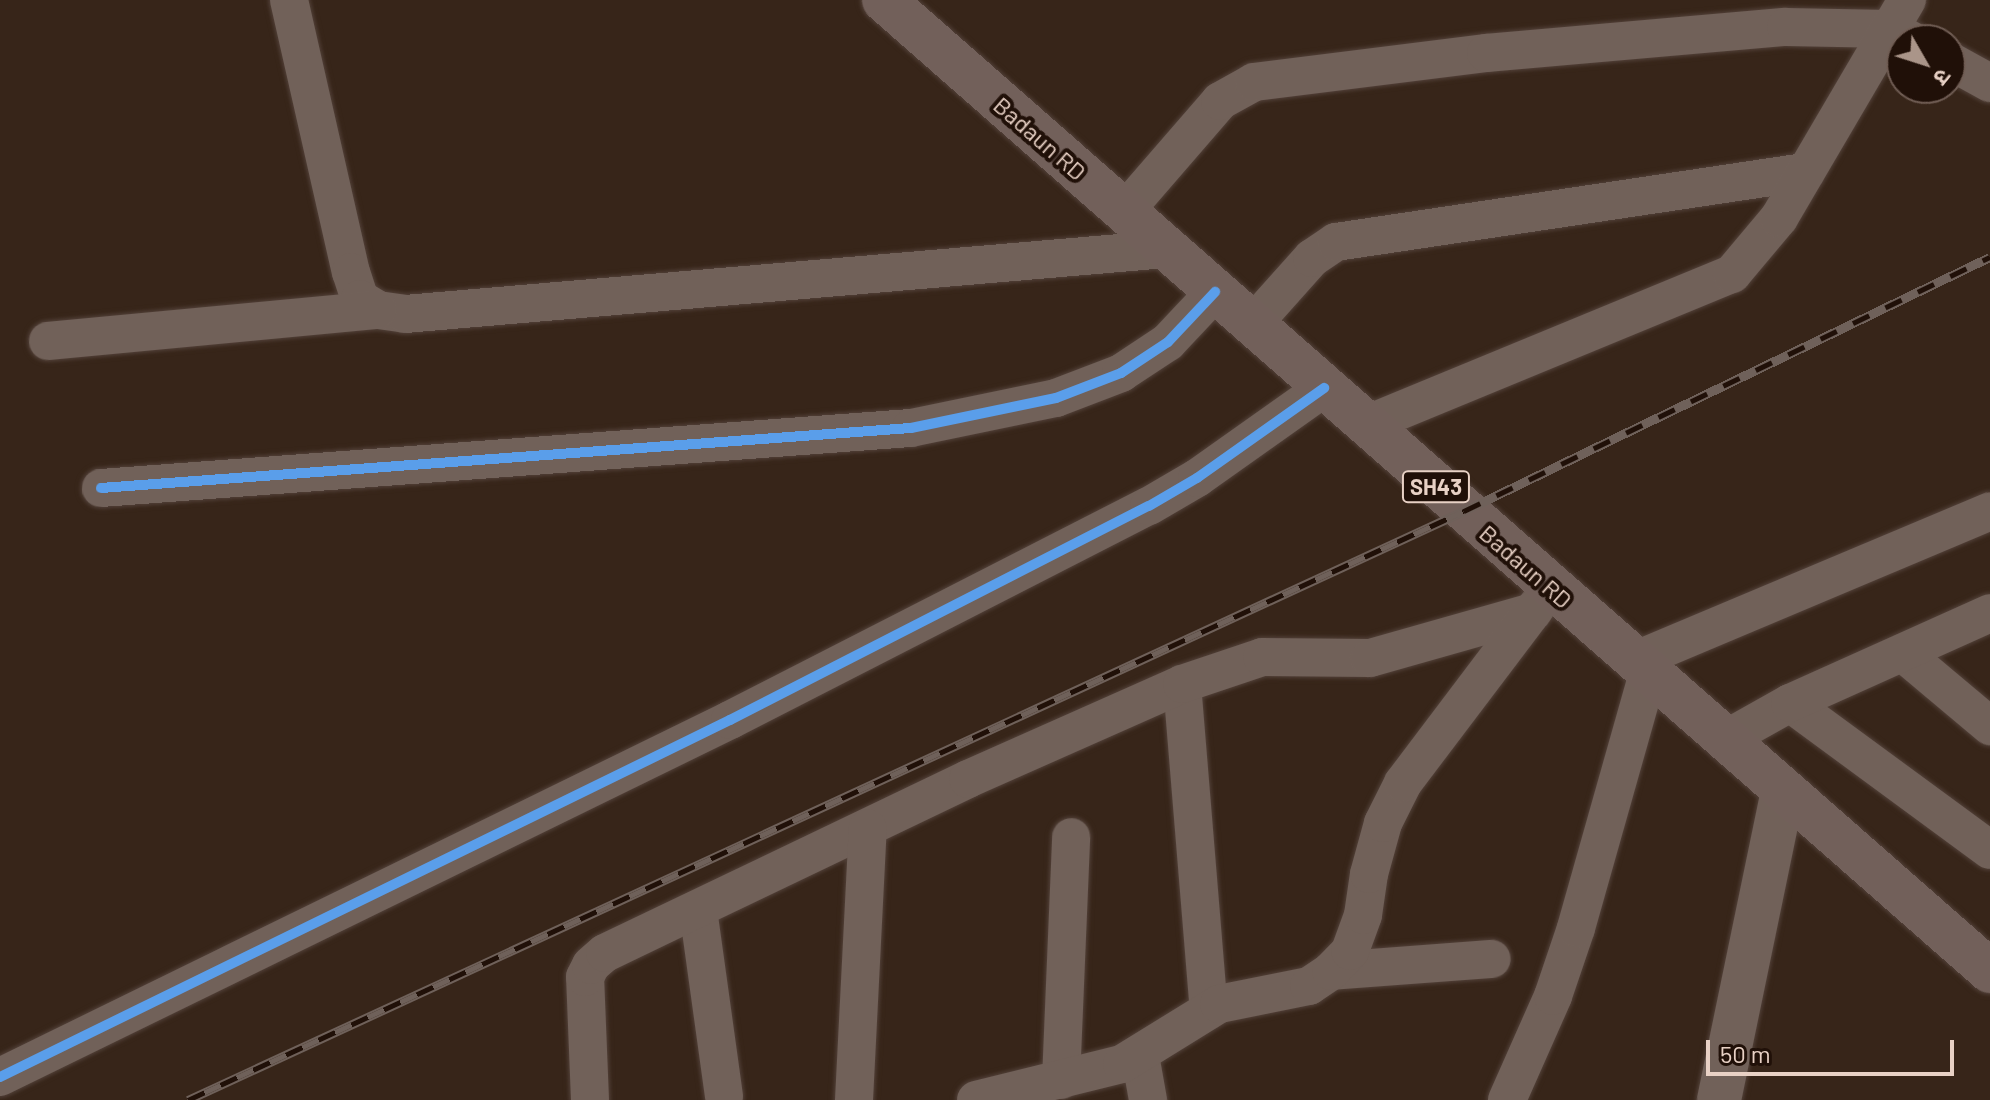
<!DOCTYPE html>
<html>
<head>
<meta charset="utf-8">
<style>
  body { margin:0 }
  #map { position:relative; width:1990px; height:1100px; overflow:hidden; background:#372519; font-family:Barlow,"Noto Sans Devanagari",sans-serif }
  div>[style] { position:absolute }
  .roads { filter:drop-shadow(0 0 2px #524139) drop-shadow(0 0 2px #524139) }
  .minor>* { height:38px; margin:-19px; padding:0 19px; transform-origin:19px; border-radius:19px; background:#716159 }
  .tertiary>* { height:44px; margin:-22px; padding:0 22px; transform-origin:22px; border-radius:22px; background:#716159 }
  .primary>* { height:44px; margin:-22px; padding:0 22px; transform-origin:22px; border-radius:22px; background:#72605a }
  .rail>* { height:9px; margin-top:-4.5px; transform-origin:0; background:repeating-linear-gradient(90deg,#201008 0 18px,#6f615a 0 36px); box-sizing:border-box; border-block:2px solid #6f615a }
  .cycleway>* { height:10px; margin:-5px; padding:0 5px; transform-origin:5px; border-radius:5px; background:#5a9eea }
  span { translate:-50% -50%; white-space:nowrap; text-align:center; line-height:1.15; -webkit-text-stroke:8px #201008; paint-order:stroke }
  .shield-label span { padding:2px 6px; background:#201008; border:2px solid; border-radius:6px; -webkit-text-stroke-width:0 }
  .shield-label { font-size:22px; color:#e8d1c5; font-weight:700 }
  .street-label { font-size:24px; color:#e8d1c5 }
  .north { position:absolute; left:1886px; top:24px; width:80px; height:80px; box-sizing:border-box; background:#201008; border:2px solid #705d54; border-radius:50%; rotate:129deg; font-size:22px; font-weight:700; line-height:32px; text-align:center; color:#e8d1c5 }
  .north::after { content:''; display:block; margin:auto; width:28px; height:36px; background:#aa9589; clip-path:polygon(50% 0,100% 100%,50% 72%,0 100%) }
  .scale { position:absolute; left:1706px; top:1040px; width:248px; height:36px; box-sizing:border-box; border:4px solid #e8d1c5; border-top:0; padding-left:10px; font-size:24px; line-height:28px; white-space:nowrap; color:#e8d1c5; -webkit-text-stroke:6px #201008; paint-order:stroke }
</style>
</head>
<body>
<div id="map">
  <div class="roads">
    <div class="minor">
      <div style="left:289px;top:0;width:279px;rotate:77.2deg"></div>
      <div style="left:351px;top:272px;width:28px;rotate:72deg"></div>
      <div style="left:360px;top:299px;width:21px;rotate:31deg"></div>
      <div style="left:378px;top:310px;width:27px;rotate:8deg"></div>
      <div style="left:405px;top:314px;width:764px;rotate:-4.88deg"></div>
      <div style="left:1950px;top:61px;width:46px;rotate:28.8deg"></div>
      <div style="left:1124px;top:212px;width:147px;rotate:-49.1deg"></div>
      <div style="left:1220px;top:101px;width:39px;rotate:-29deg"></div>
      <div style="left:1254px;top:82px;width:234px;rotate:-7.1deg"></div>
      <div style="left:1486px;top:53px;width:301px;rotate:-5deg"></div>
      <div style="left:1786px;top:27px;width:104px;rotate:1.1deg"></div>
      <div style="left:1890px;top:29px;width:24px;rotate:28deg"></div>
      <div style="left:1252px;top:325px;width:90px;rotate:-48.2deg"></div>
      <div style="left:1312px;top:258px;width:29px;rotate:-34deg"></div>
      <div style="left:1336px;top:242px;width:475px;rotate:-8.5deg"></div>
      <div style="left:48px;top:341px;width:331px;rotate:-5.4deg"></div>
      <div style="left:1365px;top:425px;width:397px;rotate:-22.4deg"></div>
      <div style="left:1732px;top:274px;width:73px;rotate:-50deg"></div>
      <div style="left:1779px;top:218px;width:253px;rotate:-59.6deg"></div>
      <div style="left:101px;top:488px;width:812px;rotate:-4.24deg"></div>
      <div style="left:911px;top:428px;width:148px;rotate:-11.7deg"></div>
      <div style="left:1056px;top:398px;width:70px;rotate:-21deg"></div>
      <div style="left:1121px;top:373px;width:56px;rotate:-33.4deg"></div>
      <div style="left:1168px;top:342px;width:69px;rotate:-46.8deg"></div>
      <div style="left:1903px;top:653px;width:114px;rotate:40deg"></div>
      <div style="left:1634px;top:661px;width:386px;rotate:-22.8deg"></div>
      <div style="left:1182px;top:684px;width:327px;rotate:85.3deg"></div>
      <div style="left:1790px;top:703px;width:248px;rotate:36.3deg"></div>
      <div style="left:1724px;top:740px;width:76px;rotate:-29.3deg"></div>
      <div style="left:1790px;top:703px;width:219px;rotate:-24.2deg"></div>
      <div style="left:698px;top:909px;width:189px;rotate:82.1deg"></div>
      <div style="left:1331px;top:971px;width:161px;rotate:-4.3deg"></div>
      <div style="left:1140px;top:1055px;width:46px;rotate:79.9deg"></div>
      <div style="left:0;top:1077px;width:813px;rotate:-26.06deg"></div>
      <div style="left:730px;top:720px;width:470px;rotate:-27.1deg"></div>
      <div style="left:1149px;top:506px;width:56px;rotate:-30.3deg"></div>
      <div style="left:1197px;top:478px;width:156px;rotate:-35.3deg"></div>
      <div style="left:1061px;top:1080px;width:243px;rotate:-87.6deg"></div>
      <div style="left:590px;top:1100px;width:123px;rotate:-92.3deg"></div>
      <div style="left:585px;top:977px;width:13px;rotate:-63deg"></div>
      <div style="left:591px;top:965px;width:18px;rotate:-41deg"></div>
      <div style="left:605px;top:953px;width:403px;rotate:-25.6deg"></div>
      <div style="left:968px;top:779px;width:234px;rotate:-23.9deg"></div>
      <div style="left:1182px;top:684px;width:84px;rotate:-18.6deg"></div>
      <div style="left:1262px;top:657px;width:108px;rotate:0.5deg"></div>
      <div style="left:1370px;top:658px;width:169px;rotate:-15.8deg"></div>
      <div style="left:854px;top:1100px;width:272px;rotate:-87.1deg"></div>
      <div style="left:976px;top:1100px;width:150px;rotate:-13.9deg"></div>
      <div style="left:1122px;top:1064px;width:114px;rotate:-31.7deg"></div>
      <div style="left:1219px;top:1004px;width:92px;rotate:-11.3deg"></div>
      <div style="left:1309px;top:986px;width:27px;rotate:-34deg"></div>
      <div style="left:1331px;top:971px;width:28px;rotate:-46deg"></div>
      <div style="left:1350px;top:951px;width:38px;rotate:-70deg"></div>
      <div style="left:1363px;top:915px;width:41px;rotate:-81.7deg"></div>
      <div style="left:1369px;top:874px;width:53px;rotate:-74.6deg"></div>
      <div style="left:1383px;top:823px;width:45px;rotate:-63.4deg"></div>
      <div style="left:1403px;top:783px;width:222px;rotate:-52.9deg"></div>
      <div style="left:1507px;top:1100px;width:114px;rotate:-66.1deg"></div>
      <div style="left:1553px;top:996px;width:72px;rotate:-71.3deg"></div>
      <div style="left:1576px;top:928px;width:264px;rotate:-74.2deg"></div>
    </div>
    <div class="tertiary">
      <div style="left:1719px;top:1100px;width:315px;rotate:-78.3deg"></div>
    </div>
    <div class="primary">
      <div style="left:884px;top:0;width:1472px;rotate:41.28deg"></div>
    </div>
  </div>
  <div class="rail">
    <div style="left:188px;top:1100px;width:1405px;rotate:-24.78deg"></div>
    <div style="left:1464px;top:511px;width:584px;rotate:-25.78deg"></div>
  </div>
  <div class="cycleway">
    <div style="left:101px;top:488px;width:812px;rotate:-4.24deg"></div>
    <div style="left:911px;top:428px;width:148px;rotate:-11.7deg"></div>
    <div style="left:1056px;top:398px;width:70px;rotate:-21deg"></div>
    <div style="left:1121px;top:373px;width:56px;rotate:-33.4deg"></div>
    <div style="left:1168px;top:342px;width:69px;rotate:-46.8deg"></div>
    <div style="left:0;top:1077px;width:813px;rotate:-26.06deg"></div>
    <div style="left:730px;top:720px;width:470px;rotate:-27.1deg"></div>
    <div style="left:1149px;top:506px;width:56px;rotate:-30.3deg"></div>
    <div style="left:1197px;top:478px;width:156px;rotate:-35.3deg"></div>
  </div>
  <div class="shield-label">
    <span style="left:1436px;top:487px">SH43</span>
  </div>
  <div class="street-label">
    <span style="left:1040px;top:138px;rotate:41deg">Badaun RD</span>
    <span style="left:1526px;top:566px;rotate:41deg">Badaun RD</span>
  </div>
  <div class="north">उ</div>
  <div class="scale">50 m</div>
</div>
</body>
</html>
